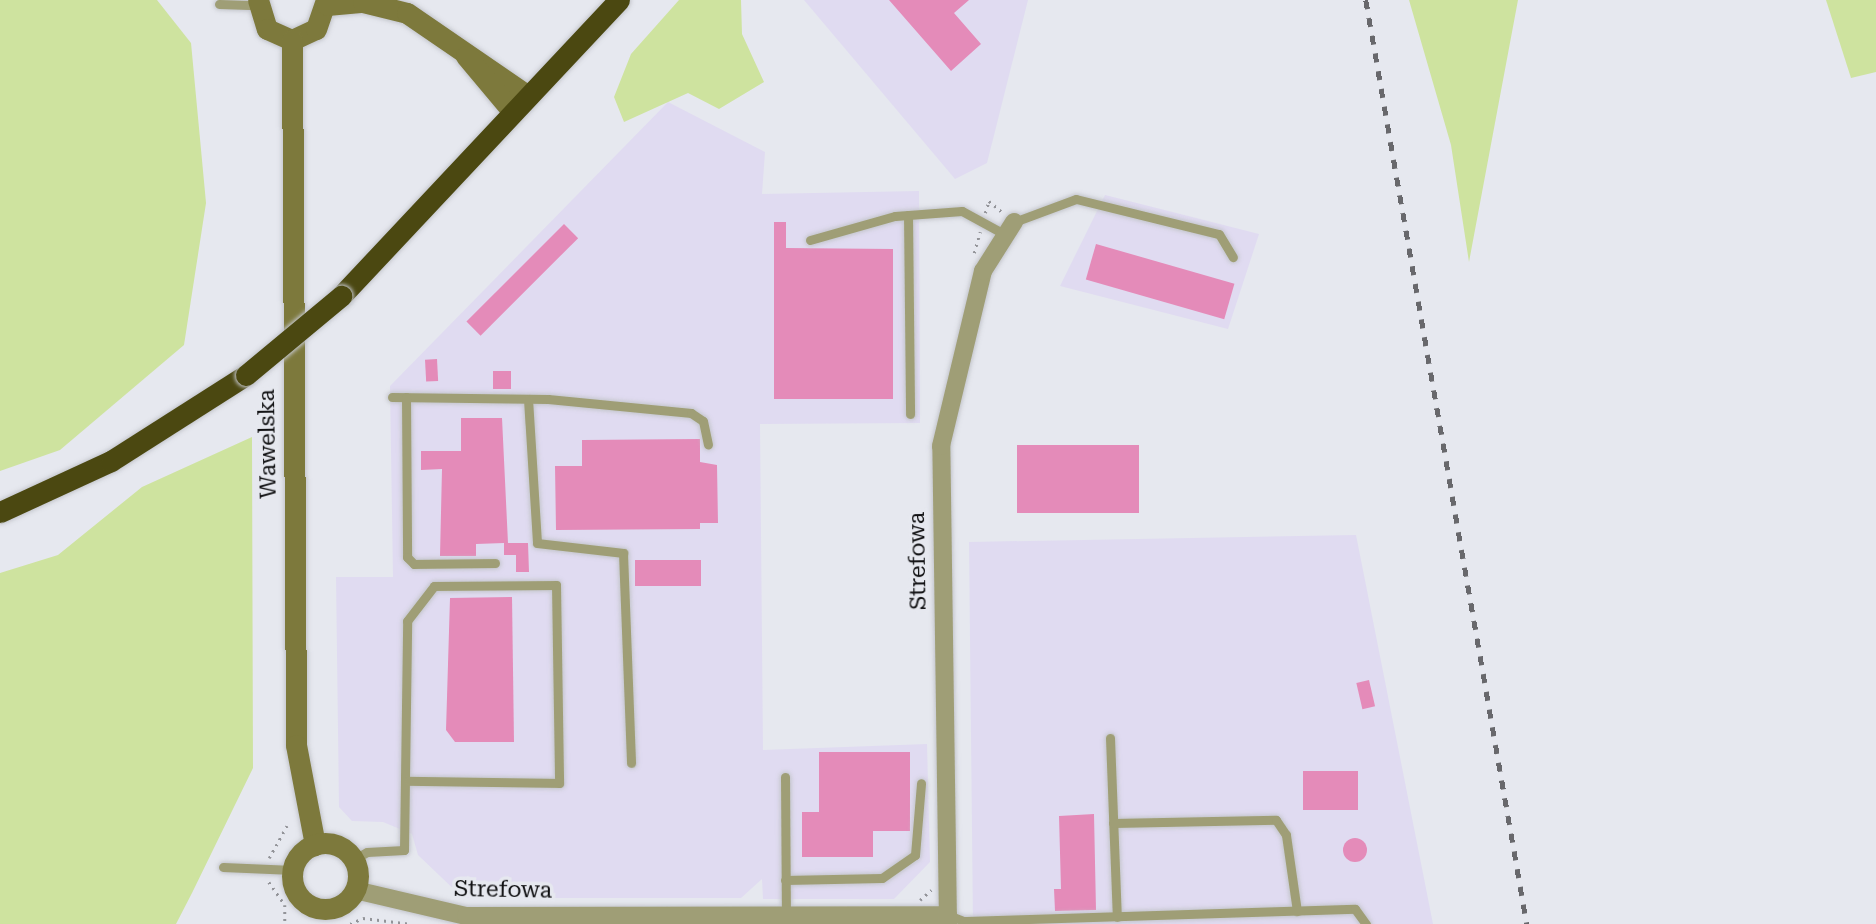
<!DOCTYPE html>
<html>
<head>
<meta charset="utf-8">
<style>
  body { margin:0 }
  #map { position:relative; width:1876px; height:924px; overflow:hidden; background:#e6e8ef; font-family:"Roboto Serif",serif }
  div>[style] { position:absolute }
  .industrial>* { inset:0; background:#e0dbf1 }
  .green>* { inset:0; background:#cee39f }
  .building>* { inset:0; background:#e48bb9; transform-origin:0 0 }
  .round { border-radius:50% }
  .path>* { height:2.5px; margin-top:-1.25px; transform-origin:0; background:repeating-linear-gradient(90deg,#939499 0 2px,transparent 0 7px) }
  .roads { filter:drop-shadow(0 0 2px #c4c6cc) drop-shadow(0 0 2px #c4c6cc) }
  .lane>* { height:9px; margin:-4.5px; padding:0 4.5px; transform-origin:4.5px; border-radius:4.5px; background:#9f9e76 }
  .street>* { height:18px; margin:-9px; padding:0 9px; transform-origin:9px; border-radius:9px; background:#9f9e76 }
  .secondary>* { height:21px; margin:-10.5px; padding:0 10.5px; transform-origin:10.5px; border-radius:10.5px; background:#7d793c }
  .secondary>.ring { margin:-10.5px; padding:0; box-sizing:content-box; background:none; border:21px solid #7d793c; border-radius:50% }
  .highway>* { height:21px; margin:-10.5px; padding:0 10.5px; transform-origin:10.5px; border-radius:10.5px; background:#4b4811 }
  .rail>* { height:4.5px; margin-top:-2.25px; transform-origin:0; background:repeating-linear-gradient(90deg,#68686c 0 9px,transparent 0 18px) }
  .bridges { filter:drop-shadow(0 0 2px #c4c6cc) drop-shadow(0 0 2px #c4c6cc) }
  .highway-bridge>* { height:21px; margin:-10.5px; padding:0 10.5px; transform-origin:10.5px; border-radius:10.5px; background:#4b4811 }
  span { translate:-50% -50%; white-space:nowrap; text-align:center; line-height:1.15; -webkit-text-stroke:7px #e6e8ef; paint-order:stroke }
  .street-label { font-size:23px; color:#111113 }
</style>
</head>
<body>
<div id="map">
  <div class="industrial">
    <div style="clip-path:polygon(804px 0,1028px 0,987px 163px,955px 179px)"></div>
    <div style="clip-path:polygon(668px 102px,765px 152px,762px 194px,919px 191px,920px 423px,760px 424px,763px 750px,927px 744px,930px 862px,894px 899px,763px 899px,762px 879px,741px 898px,463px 898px,418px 855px,412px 834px,383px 822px,352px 821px,339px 807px,336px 577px,393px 577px,390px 386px)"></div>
    <div style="clip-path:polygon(1105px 195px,1259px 234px,1228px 329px,1060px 286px)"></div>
    <div style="clip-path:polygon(1356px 535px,1433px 924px,973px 924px,969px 542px)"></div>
  </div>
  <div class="green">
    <div style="clip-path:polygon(0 0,157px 0,191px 43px,206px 203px,184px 345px,60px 450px,0 471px)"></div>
    <div style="clip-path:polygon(679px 0,741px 0,742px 34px,764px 82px,719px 109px,688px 93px,624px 122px,614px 97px,631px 54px)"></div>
    <div style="clip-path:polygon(1409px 0,1518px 0,1469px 262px,1451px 145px)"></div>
    <div style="clip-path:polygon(1826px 0,1876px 0,1876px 72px,1851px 78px)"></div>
    <div style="clip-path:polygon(252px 437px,253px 768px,192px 893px,176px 924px,0 924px,0 573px,58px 555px,142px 487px)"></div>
  </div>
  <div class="building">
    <div style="clip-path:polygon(889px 0,969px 0,954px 13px,981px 44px,951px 71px)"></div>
    <div style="clip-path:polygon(774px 222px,786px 222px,786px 248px,893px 249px,893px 399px,774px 399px)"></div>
    <div style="left:564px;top:224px;width:20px;height:138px;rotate:45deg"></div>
    <div style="left:1096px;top:244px;width:144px;height:37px;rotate:16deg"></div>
    <div style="left:437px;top:359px;width:22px;height:12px;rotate:87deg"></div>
    <div style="left:511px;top:371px;width:18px;height:18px;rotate:90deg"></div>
    <div style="clip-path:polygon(461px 418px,502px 418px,508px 543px,528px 543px,529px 572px,516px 572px,516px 555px,504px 555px,504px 543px,476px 544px,476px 556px,440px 556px,442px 469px,421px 470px,421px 451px,461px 451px)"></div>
    <div style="clip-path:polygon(700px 439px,700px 462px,717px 465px,718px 523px,700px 523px,700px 529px,556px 530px,555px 466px,582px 466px,582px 440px)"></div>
    <div style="left:1139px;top:445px;width:68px;height:122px;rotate:90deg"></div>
    <div style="left:635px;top:560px;width:66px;height:26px"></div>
    <div style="clip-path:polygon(512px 597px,514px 742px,455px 742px,446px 730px,450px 598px)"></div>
    <div style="left:1369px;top:680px;width:27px;height:13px;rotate:77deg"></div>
    <div style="clip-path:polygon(819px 752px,910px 752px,910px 831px,873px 831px,873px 857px,802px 857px,802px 812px,819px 812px)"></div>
    <div style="left:1358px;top:771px;width:39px;height:55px;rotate:90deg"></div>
    <div style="clip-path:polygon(1094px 814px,1096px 910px,1055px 911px,1054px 889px,1061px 889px,1059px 816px)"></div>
    <div class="round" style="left:1343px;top:838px;width:24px;height:24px"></div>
  </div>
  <div class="path">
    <div style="left:985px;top:213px;width:13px;rotate:-72deg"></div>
    <div style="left:989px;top:201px;width:16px;rotate:40deg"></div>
    <div style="left:974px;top:253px;width:22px;rotate:-74deg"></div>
    <div style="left:269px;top:858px;width:37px;rotate:-61deg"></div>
    <div style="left:269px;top:882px;width:28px;rotate:55deg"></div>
    <div style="left:285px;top:905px;width:19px;rotate:90deg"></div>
    <div style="left:920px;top:900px;width:15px;rotate:-42deg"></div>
    <div style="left:350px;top:924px;width:14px;rotate:-25deg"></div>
    <div style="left:363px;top:918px;width:49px;rotate:7deg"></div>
  </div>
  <div class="roads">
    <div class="lane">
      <div style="left:219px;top:4px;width:38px;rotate:2deg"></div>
      <div style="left:908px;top:215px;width:199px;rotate:89.4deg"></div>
      <div style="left:1014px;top:222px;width:66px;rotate:-20.4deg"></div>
      <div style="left:1076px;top:199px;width:147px;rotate:13.8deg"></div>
      <div style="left:1219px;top:234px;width:27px;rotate:59deg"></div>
      <div style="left:810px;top:240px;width:88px;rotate:-15.8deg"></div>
      <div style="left:895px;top:216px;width:67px;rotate:-4.3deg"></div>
      <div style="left:962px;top:211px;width:50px;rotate:28.6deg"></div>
      <div style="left:392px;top:397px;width:156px;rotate:0.7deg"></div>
      <div style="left:548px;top:399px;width:144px;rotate:5.6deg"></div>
      <div style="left:691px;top:413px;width:14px;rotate:34deg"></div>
      <div style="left:703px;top:421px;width:24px;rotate:78deg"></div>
      <div style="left:406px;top:397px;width:160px;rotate:89.6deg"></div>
      <div style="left:407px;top:557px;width:10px;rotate:45deg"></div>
      <div style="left:414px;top:564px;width:81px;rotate:-0.7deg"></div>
      <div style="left:528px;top:399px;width:144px;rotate:86.4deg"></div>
      <div style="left:537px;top:543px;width:87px;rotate:6.6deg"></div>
      <div style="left:623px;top:553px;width:210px;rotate:87.8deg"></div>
      <div style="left:1110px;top:738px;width:179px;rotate:87.8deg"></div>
      <div style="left:785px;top:777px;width:138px;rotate:89.6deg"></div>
      <div style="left:1113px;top:823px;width:163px;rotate:-1.1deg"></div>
      <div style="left:1276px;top:820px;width:18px;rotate:56deg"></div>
      <div style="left:1286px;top:835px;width:77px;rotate:81.8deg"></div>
      <div style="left:353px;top:860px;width:16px;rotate:-30deg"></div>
      <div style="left:367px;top:852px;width:37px;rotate:-3deg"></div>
      <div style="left:404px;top:850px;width:229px;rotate:-89.2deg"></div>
      <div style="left:407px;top:621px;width:44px;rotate:-52.4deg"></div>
      <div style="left:434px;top:586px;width:122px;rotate:-0.5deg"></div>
      <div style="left:556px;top:585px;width:198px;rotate:89.1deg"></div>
      <div style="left:559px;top:783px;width:150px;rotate:-179.2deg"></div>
      <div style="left:223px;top:867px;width:70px;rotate:2.5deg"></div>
      <div style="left:785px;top:880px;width:97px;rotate:-1.2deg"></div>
      <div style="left:882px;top:878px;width:40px;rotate:-34.9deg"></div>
      <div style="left:915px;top:855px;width:72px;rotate:-85.2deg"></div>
      <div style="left:948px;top:915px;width:17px;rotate:21deg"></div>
      <div style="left:964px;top:921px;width:391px;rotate:-1.8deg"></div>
      <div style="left:1355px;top:909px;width:19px;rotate:54deg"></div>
    </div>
    <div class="street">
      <div style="left:355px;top:890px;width:114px;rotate:13.2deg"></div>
      <div style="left:466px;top:916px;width:482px;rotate:-0.1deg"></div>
      <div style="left:948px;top:924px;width:478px;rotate:-90.8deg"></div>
      <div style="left:941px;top:446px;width:180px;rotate:-76.5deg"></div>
      <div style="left:983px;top:271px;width:58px;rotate:-57.7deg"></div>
    </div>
    <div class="secondary">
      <div style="left:258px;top:0;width:30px;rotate:73deg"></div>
      <div style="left:267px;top:29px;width:27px;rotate:24deg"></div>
      <div style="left:292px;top:40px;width:26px;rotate:-25deg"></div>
      <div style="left:316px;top:29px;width:31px;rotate:-71deg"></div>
      <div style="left:327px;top:5px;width:36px;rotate:-5deg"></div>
      <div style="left:363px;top:2px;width:45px;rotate:14deg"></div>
      <div style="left:407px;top:13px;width:147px;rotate:34.4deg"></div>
      <div style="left:292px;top:40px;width:705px;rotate:89.67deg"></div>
      <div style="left:296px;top:745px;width:102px;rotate:79.2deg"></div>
      <div style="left:466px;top:56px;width:73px;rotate:50deg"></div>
      <div class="ring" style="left:292px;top:843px;width:45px;height:45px"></div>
    </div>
    <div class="highway">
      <div style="left:341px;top:296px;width:406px;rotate:-46.8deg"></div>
      <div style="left:0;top:512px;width:122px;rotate:-24.7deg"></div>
      <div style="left:111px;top:461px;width:160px;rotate:-32.5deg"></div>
    </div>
  </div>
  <div class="rail">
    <div style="left:1366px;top:0;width:938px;rotate:80.12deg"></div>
  </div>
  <div class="bridges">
    <div class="highway-bridge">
      <div style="left:246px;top:375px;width:124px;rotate:-39.7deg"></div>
    </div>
  </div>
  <div class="street-label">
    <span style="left:268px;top:444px;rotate:-91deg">Wawelska</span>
    <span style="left:918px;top:561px;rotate:-91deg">Strefowa</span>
    <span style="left:503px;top:890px;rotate:1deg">Strefowa</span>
  </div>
</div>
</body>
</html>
